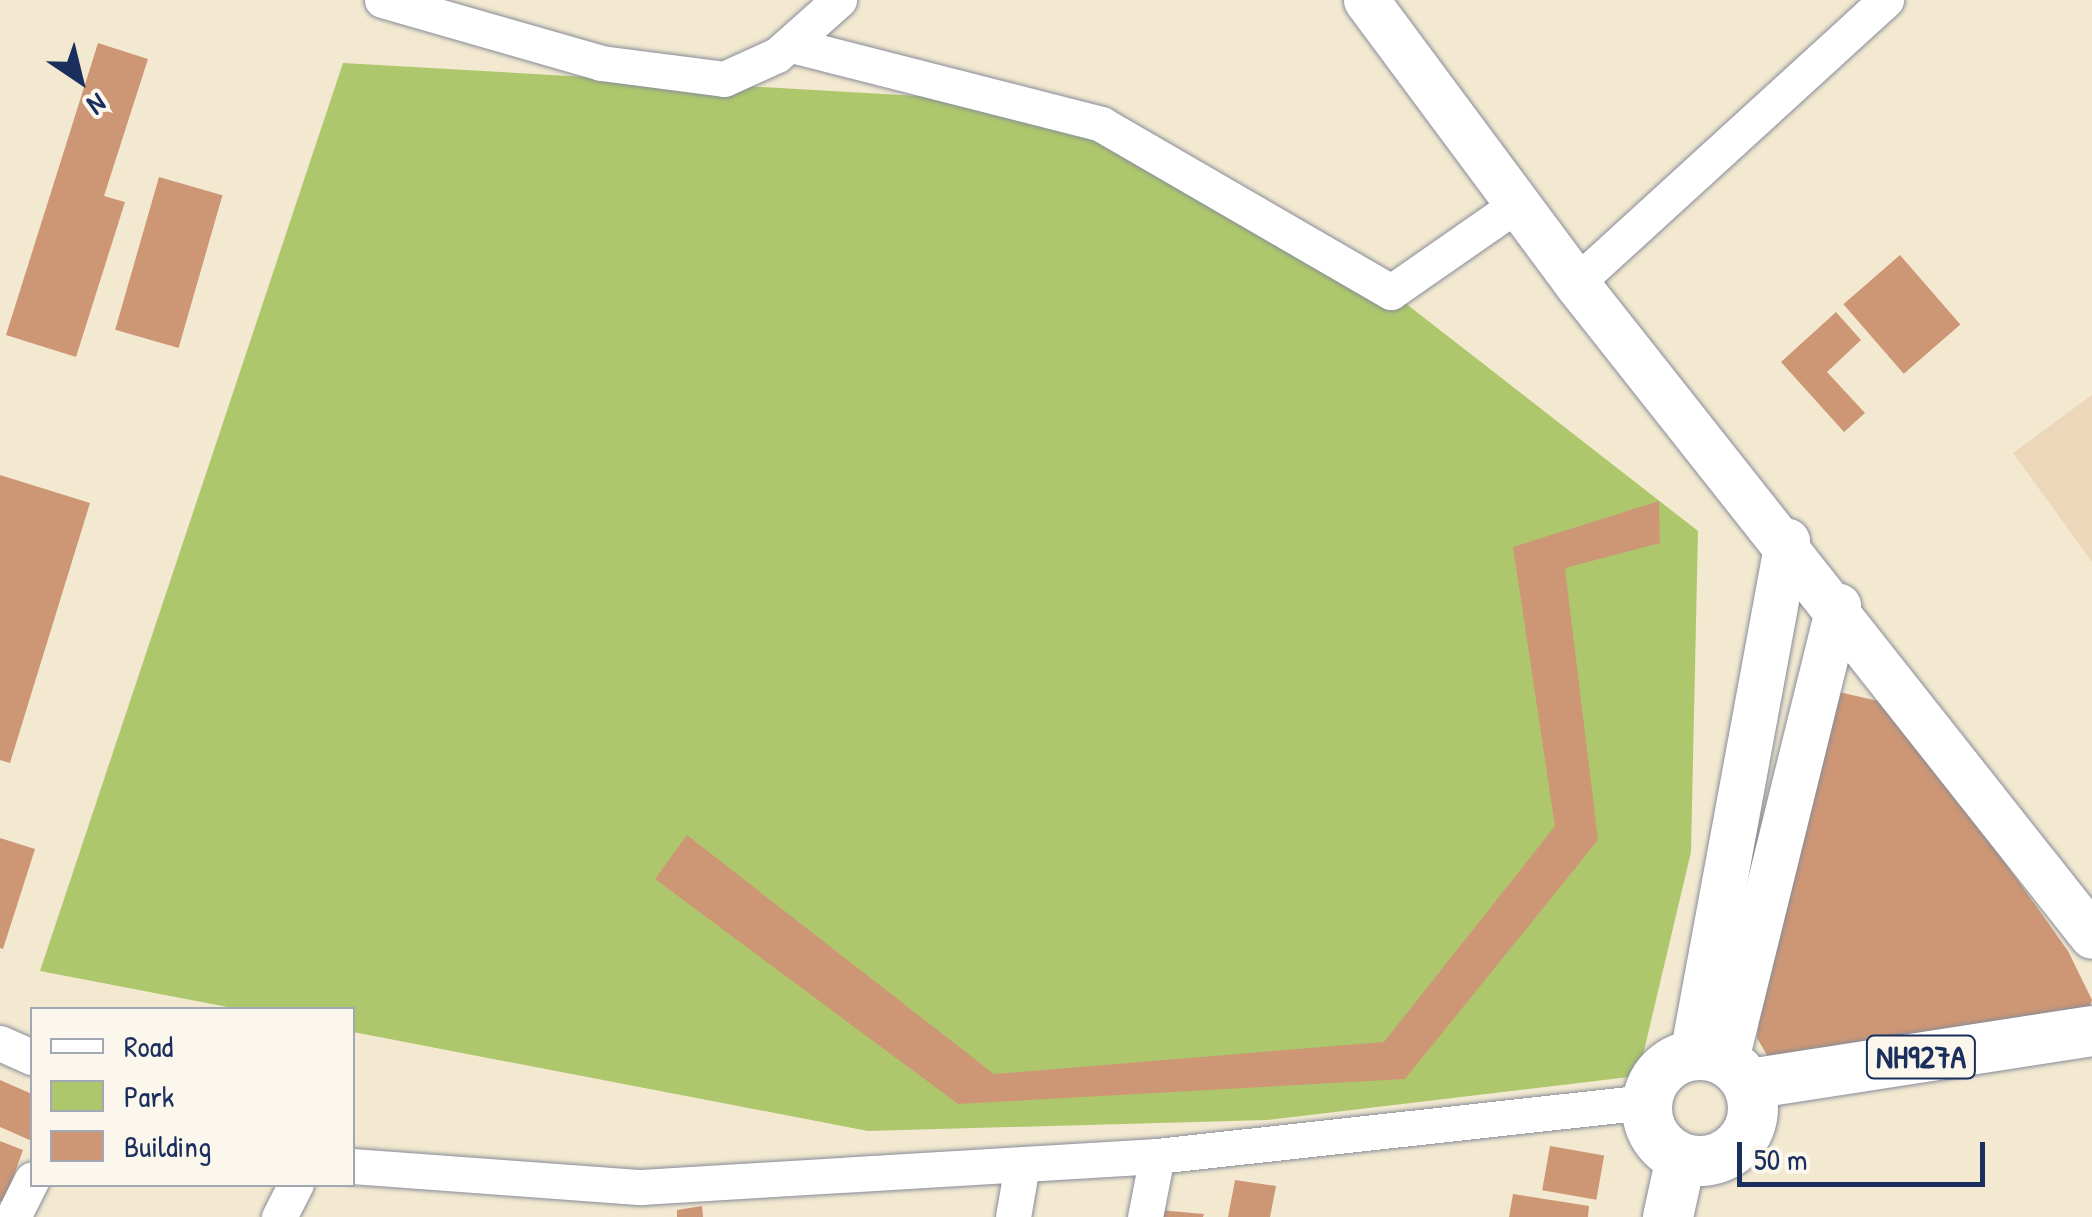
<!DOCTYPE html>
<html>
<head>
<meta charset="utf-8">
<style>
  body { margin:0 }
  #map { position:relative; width:2092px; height:1217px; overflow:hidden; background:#f3e9d1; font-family:"Patrick Hand",sans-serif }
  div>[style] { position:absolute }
  .built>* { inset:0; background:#ecd7ba }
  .green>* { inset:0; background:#aec76c }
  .building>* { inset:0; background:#cd9776; transform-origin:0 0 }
  .roads { filter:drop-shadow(0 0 2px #878c98) drop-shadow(0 0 2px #878c98) }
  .minor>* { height:35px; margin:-17.5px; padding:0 17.5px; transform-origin:17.5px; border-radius:17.5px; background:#fff }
  .major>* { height:45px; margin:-22.5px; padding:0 22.5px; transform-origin:22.5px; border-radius:22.5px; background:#fff }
  .highway>* { height:50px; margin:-25px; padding:0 25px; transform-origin:25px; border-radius:25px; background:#fff }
  .highway>.ring { margin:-25px; padding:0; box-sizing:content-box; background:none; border:50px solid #fff; border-radius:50% }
  span { translate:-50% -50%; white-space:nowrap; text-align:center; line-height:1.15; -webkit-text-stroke:9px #fbf7ec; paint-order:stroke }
  .shield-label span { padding:2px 8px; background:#fbf7ec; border:2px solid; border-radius:8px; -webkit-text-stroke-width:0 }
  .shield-label { font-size:32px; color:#1b2f5e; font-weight:700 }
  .legend { position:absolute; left:30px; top:1007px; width:325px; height:180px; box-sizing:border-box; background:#fbf7ec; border:2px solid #a1a7b3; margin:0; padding:12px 18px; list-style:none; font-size:30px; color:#1b2f5e }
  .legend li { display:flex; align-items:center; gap:20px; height:50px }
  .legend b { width:50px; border:2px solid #a1a7b3 }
  .north { position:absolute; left:30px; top:30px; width:100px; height:100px; -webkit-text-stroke:8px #fbf7ec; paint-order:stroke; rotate:145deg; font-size:28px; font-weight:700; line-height:40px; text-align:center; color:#1b2f5e }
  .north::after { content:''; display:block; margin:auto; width:35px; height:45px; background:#1b2f5e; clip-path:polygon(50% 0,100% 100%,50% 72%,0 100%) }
  .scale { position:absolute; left:1737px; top:1142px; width:248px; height:45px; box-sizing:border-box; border:5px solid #1b2f5e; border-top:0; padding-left:12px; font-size:30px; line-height:35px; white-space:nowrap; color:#1b2f5e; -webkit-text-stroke:8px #fbf7ec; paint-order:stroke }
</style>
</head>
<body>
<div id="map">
  <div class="built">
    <div style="clip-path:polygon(2092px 395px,2092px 562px,2013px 453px)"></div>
  </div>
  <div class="green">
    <div style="clip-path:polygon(343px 63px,1023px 102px,1391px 292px,1698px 531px,1691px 852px,1638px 1076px,1267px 1120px,868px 1131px,353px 1032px,352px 1010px,238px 1009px,40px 971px)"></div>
  </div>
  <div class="building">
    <div style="clip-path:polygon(98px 43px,148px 59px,104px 196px,125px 202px,76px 357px,6px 335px)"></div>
    <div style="left:159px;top:177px;width:66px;height:159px;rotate:16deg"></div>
    <div style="left:1900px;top:255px;width:92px;height:75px;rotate:49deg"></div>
    <div style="clip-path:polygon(1836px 312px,1861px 340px,1827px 372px,1865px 413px,1844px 432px,1781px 362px)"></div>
    <div style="clip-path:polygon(0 475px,90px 503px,10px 763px,0 760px)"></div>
    <div style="clip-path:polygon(1659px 501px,1660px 543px,1565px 568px,1598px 840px,1405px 1079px,958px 1104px,655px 879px,687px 835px,994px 1074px,1384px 1042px,1555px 826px,1513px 547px)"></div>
    <div style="clip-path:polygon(1839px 692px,1878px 701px,1977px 823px,2068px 951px,2092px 1000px,2084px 1022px,1768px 1057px,1757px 1038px,1760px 1014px)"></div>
    <div style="clip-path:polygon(0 838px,35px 849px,3px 949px,0 948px)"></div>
    <div style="clip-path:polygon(0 1080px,32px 1094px,32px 1141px,0 1127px)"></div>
    <div style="clip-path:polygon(0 1141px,23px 1150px,4px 1203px,0 1201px)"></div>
    <div style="left:1550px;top:1146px;width:55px;height:45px;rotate:10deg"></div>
    <div style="clip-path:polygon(1235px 1180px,1276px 1186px,1270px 1217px,1228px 1217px)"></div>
    <div style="clip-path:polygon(1513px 1194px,1589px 1206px,1588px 1217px,1509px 1217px)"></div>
    <div style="clip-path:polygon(702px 1206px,703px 1217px,677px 1217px,677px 1210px)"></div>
    <div style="clip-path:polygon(1159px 1210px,1204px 1214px,1203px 1217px,1158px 1217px)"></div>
  </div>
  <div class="roads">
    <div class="minor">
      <div style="left:382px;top:0;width:228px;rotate:16deg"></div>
      <div style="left:601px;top:63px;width:124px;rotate:7.4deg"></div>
      <div style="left:724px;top:79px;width:58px;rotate:-24.4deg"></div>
      <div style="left:777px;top:55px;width:83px;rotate:-41.6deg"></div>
      <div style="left:792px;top:45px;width:319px;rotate:14.3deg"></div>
      <div style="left:1101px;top:124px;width:335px;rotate:30.1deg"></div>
      <div style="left:1391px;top:292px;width:156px;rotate:-34.8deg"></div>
      <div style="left:1576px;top:283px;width:420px;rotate:-42.4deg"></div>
      <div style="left:0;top:1043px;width:35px;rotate:24deg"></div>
      <div style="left:352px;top:1166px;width:290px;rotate:4.2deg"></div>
      <div style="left:641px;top:1187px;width:517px;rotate:-3.44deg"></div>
      <div style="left:1157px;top:1156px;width:491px;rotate:-6.3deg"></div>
      <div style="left:13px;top:1217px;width:42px;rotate:-63.4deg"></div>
      <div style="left:279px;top:1217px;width:37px;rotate:-63deg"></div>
      <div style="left:1013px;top:1217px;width:53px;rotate:-80.2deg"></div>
      <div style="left:1145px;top:1217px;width:62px;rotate:-78.9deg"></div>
    </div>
    <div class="major">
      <div style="left:1366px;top:0;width:352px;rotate:53.4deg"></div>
      <div style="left:1576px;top:283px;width:832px;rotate:51.68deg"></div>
      <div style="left:1692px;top:1055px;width:523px;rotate:-79.53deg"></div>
      <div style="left:1726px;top:1059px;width:467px;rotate:-76.1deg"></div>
    </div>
    <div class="highway">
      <div class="ring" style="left:1647px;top:1055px;width:56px;height:56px"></div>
      <div style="left:1750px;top:1084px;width:346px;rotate:-8.8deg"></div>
      <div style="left:1668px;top:1217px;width:60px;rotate:-77.6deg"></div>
    </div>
  </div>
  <div class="shield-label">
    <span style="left:1921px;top:1057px">NH927A</span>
  </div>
  <ul class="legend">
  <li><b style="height:12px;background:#fff"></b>Road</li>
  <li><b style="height:28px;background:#aec76c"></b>Park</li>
  <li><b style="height:28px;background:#cd9776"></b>Building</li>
  </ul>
  <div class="north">N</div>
  <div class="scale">50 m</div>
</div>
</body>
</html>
